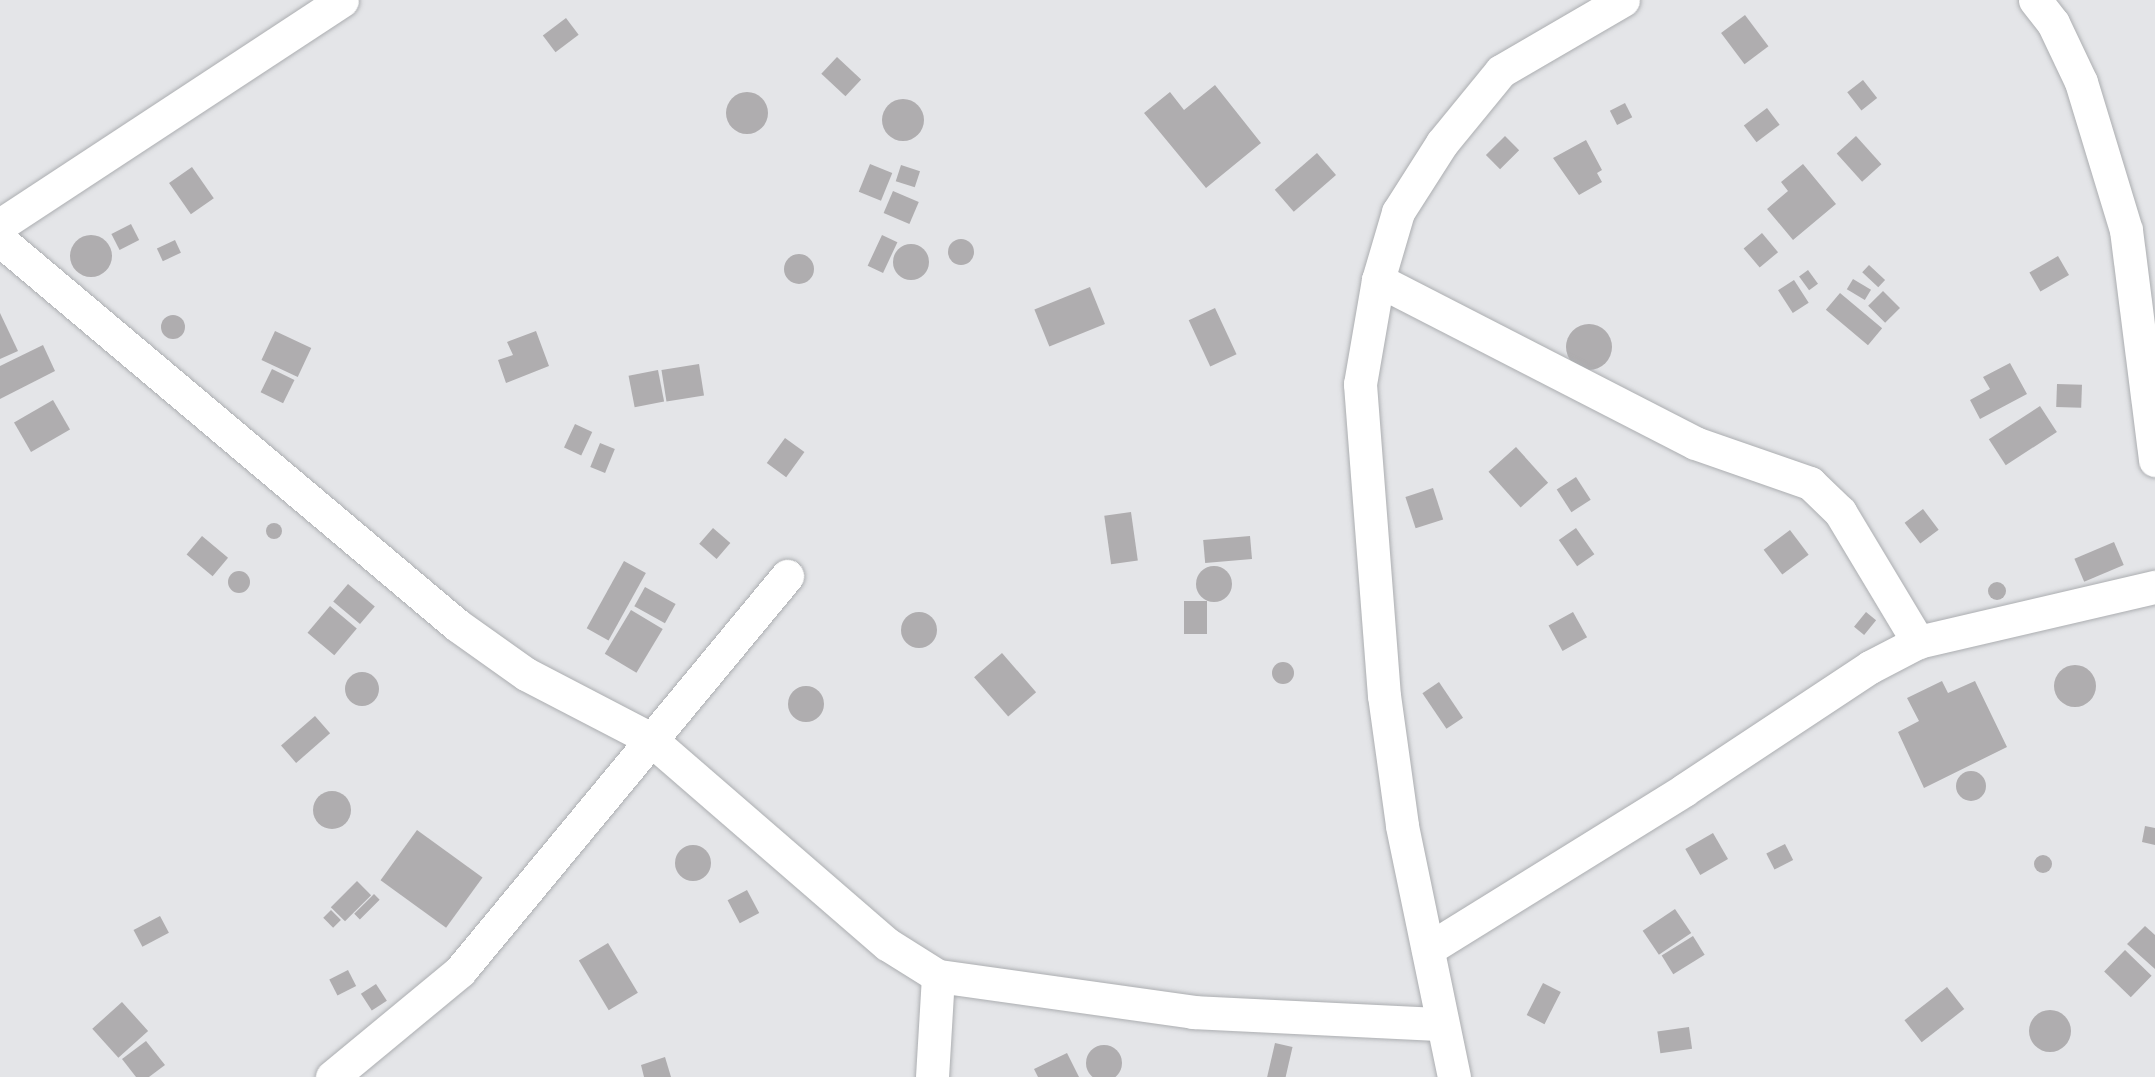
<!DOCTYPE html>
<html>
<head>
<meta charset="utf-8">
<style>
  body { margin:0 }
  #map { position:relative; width:2155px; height:1077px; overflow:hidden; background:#e4e5e8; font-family:Poppins,sans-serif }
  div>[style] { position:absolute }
  .building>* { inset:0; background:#afadaf; transform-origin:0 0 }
  .round { border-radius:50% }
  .roads { filter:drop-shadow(0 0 2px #acaeb1) drop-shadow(0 0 2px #acaeb1) }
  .street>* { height:33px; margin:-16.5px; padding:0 16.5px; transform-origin:16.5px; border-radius:16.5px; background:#fff }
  span { translate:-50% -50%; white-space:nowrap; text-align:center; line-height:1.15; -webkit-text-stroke:5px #fff; paint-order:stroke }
</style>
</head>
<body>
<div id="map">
  <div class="building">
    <div style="left:1745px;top:15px;width:39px;height:30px;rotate:53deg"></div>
    <div style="left:566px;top:18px;width:21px;height:29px;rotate:53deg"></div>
    <div style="left:837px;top:57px;width:33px;height:23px;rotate:43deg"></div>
    <div style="left:1863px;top:80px;width:23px;height:20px;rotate:52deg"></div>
    <div style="clip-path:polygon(1215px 85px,1261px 143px,1206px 188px,1144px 113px,1170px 92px,1184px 110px)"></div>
    <div class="round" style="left:726px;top:92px;width:42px;height:42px"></div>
    <div class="round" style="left:882px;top:99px;width:42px;height:42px"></div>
    <div style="left:1625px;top:103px;width:16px;height:17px;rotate:63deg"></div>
    <div style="left:1767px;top:108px;width:21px;height:29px;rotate:53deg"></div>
    <div style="left:1505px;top:136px;width:20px;height:27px;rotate:45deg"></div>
    <div style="left:1856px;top:136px;width:38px;height:26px;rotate:48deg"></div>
    <div style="clip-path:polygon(1586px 140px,1602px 170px,1597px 173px,1602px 182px,1579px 195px,1553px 158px)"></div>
    <div style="left:1317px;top:153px;width:29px;height:56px;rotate:49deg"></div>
    <div style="left:870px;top:164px;width:24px;height:30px;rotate:22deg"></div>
    <div style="clip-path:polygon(1803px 164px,1836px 204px,1793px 240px,1767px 209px,1788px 191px,1781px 182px)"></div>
    <div style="left:901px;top:165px;width:20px;height:17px;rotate:18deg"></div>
    <div style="left:192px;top:167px;width:38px;height:28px;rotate:55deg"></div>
    <div style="left:893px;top:191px;width:28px;height:24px;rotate:23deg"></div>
    <div style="left:131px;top:224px;width:18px;height:22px;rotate:63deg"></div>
    <div style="left:1762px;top:233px;width:25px;height:24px;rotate:50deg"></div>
    <div class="round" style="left:70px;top:235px;width:42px;height:42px"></div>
    <div style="left:882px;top:235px;width:17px;height:34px;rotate:25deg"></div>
    <div class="round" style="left:948px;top:239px;width:26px;height:26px"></div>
    <div style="left:175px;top:240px;width:14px;height:20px;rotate:65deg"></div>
    <div class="round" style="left:893px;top:244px;width:36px;height:36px"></div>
    <div class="round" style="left:784px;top:254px;width:30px;height:30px"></div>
    <div style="left:2058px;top:256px;width:22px;height:33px;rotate:60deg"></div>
    <div style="left:1869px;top:265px;width:22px;height:10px;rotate:43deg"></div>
    <div style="left:1808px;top:270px;width:17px;height:11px;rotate:54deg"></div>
    <div style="left:1853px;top:279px;width:21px;height:12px;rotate:31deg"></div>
    <div style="left:1794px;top:280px;width:27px;height:19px;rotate:57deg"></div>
    <div style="left:1090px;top:287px;width:40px;height:60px;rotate:68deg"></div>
    <div style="left:1883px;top:291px;width:24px;height:21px;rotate:45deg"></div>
    <div style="left:1840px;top:293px;width:55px;height:22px;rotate:40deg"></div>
    <div style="left:1215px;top:308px;width:51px;height:29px;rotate:65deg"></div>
    <div style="clip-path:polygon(0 313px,18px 351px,0 359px)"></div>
    <div class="round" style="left:161px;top:315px;width:24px;height:24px"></div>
    <div class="round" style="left:1566px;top:324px;width:46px;height:46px"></div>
    <div style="left:275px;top:331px;width:40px;height:32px;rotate:25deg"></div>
    <div style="clip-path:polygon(536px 331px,549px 366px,506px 383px,498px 360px,513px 355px,507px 342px)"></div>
    <div style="clip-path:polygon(43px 345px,55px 371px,0 399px,0 366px)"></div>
    <div style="clip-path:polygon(2010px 363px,2027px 394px,1980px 419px,1970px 400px,1990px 389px,1983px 377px)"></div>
    <div style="left:699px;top:364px;width:32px;height:38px;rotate:81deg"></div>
    <div style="left:272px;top:369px;width:25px;height:26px;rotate:26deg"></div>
    <div style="left:658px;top:370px;width:32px;height:30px;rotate:79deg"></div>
    <div style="left:2057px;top:384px;width:25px;height:23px;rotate:2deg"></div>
    <div style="left:53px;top:400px;width:34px;height:45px;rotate:60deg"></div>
    <div style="left:2040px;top:406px;width:31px;height:61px;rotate:57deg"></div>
    <div style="left:575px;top:424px;width:19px;height:26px;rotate:25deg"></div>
    <div style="left:785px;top:438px;width:24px;height:31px;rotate:36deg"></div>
    <div style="left:600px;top:443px;width:16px;height:26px;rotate:22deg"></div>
    <div style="left:1516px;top:447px;width:48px;height:37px;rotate:48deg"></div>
    <div style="left:1576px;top:477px;width:27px;height:23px;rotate:57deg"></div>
    <div style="left:1433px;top:488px;width:33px;height:29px;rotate:72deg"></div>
    <div style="left:1923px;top:509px;width:26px;height:23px;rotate:53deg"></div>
    <div style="left:1131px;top:512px;width:49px;height:27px;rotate:82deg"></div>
    <div class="round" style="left:266px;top:523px;width:16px;height:16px"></div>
    <div style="left:713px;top:528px;width:23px;height:21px;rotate:41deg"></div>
    <div style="left:1576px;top:528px;width:32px;height:21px;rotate:55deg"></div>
    <div style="left:1790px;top:530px;width:31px;height:33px;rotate:53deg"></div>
    <div style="left:202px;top:536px;width:34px;height:24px;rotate:40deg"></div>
    <div style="left:1250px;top:536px;width:23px;height:47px;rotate:85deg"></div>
    <div style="left:2114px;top:542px;width:25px;height:43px;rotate:67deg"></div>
    <div style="left:624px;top:561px;width:25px;height:77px;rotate:29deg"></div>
    <div class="round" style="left:1196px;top:566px;width:36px;height:36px"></div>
    <div class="round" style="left:228px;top:571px;width:22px;height:22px"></div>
    <div class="round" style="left:1988px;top:582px;width:18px;height:18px"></div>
    <div style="left:348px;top:584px;width:35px;height:23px;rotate:40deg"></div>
    <div style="left:645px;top:587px;width:35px;height:22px;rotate:29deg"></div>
    <div style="left:1184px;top:601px;width:23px;height:33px"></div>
    <div style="left:330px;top:606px;width:35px;height:35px;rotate:40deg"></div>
    <div style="left:631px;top:610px;width:37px;height:51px;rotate:31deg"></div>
    <div class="round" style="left:901px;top:612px;width:36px;height:36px"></div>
    <div style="left:1573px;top:612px;width:29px;height:28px;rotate:61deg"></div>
    <div style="left:1866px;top:612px;width:13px;height:19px;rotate:39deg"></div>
    <div style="left:1002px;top:653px;width:52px;height:37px;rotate:49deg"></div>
    <div class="round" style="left:1272px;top:662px;width:22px;height:22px"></div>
    <div class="round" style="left:2054px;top:665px;width:42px;height:42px"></div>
    <div class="round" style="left:345px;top:672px;width:34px;height:34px"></div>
    <div style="clip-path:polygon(1942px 681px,1948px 693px,1975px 681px,2007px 747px,1924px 788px,1898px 732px,1919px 721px,1907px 698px)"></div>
    <div style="left:1439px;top:682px;width:43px;height:20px;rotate:56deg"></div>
    <div class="round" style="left:788px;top:686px;width:36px;height:36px"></div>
    <div style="left:315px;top:716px;width:23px;height:45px;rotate:49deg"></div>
    <div class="round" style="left:1956px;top:771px;width:30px;height:30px"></div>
    <div class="round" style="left:313px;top:791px;width:38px;height:38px"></div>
    <div style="clip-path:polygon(2145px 826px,2155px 828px,2155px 845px,2142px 842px)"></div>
    <div style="left:417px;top:830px;width:81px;height:62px;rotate:36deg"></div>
    <div style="left:1713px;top:833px;width:30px;height:32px;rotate:60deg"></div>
    <div style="left:1785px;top:844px;width:18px;height:21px;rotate:63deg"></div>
    <div class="round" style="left:675px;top:845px;width:36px;height:36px"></div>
    <div class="round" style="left:2034px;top:855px;width:18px;height:18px"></div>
    <div style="left:357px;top:881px;width:20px;height:37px;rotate:45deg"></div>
    <div style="left:747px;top:890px;width:26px;height:22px;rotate:62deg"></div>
    <div style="left:374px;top:894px;width:8px;height:28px;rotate:45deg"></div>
    <div style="left:1675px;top:909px;width:29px;height:39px;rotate:56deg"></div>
    <div style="left:331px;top:910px;width:14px;height:11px;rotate:45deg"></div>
    <div style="left:160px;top:916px;width:19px;height:30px;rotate:62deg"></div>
    <div style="clip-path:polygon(2145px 926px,2155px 935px,2155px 969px,2127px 944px)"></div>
    <div style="left:1693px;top:936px;width:22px;height:37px;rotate:58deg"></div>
    <div style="left:608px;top:943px;width:58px;height:34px;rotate:59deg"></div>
    <div style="left:2125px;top:950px;width:37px;height:30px;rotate:44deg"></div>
    <div style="left:348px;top:970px;width:18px;height:21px;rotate:63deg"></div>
    <div style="left:1543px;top:983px;width:20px;height:36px;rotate:27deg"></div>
    <div style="left:376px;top:984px;width:20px;height:18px;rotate:57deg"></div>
    <div style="left:1947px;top:987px;width:28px;height:54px;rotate:52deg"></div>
    <div style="left:122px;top:1002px;width:39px;height:40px;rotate:48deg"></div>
    <div class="round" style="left:2029px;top:1010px;width:42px;height:42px"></div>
    <div style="left:1689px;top:1027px;width:22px;height:32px;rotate:82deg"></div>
    <div style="clip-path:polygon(146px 1041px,165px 1065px,149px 1077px,136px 1077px,122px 1059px)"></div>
    <div style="left:1275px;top:1043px;width:18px;height:35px;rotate:13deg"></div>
    <div class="round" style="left:1086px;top:1045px;width:36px;height:36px"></div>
    <div style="clip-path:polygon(1067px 1053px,1079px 1077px,1038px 1077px,1034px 1069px)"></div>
    <div style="clip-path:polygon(665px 1057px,671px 1077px,644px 1077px,641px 1065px)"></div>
  </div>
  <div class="roads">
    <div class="street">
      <div style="left:2035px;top:0;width:29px;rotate:52deg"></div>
      <div style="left:2053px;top:23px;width:65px;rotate:64.6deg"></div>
      <div style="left:2081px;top:82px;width:155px;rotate:73.1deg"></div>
      <div style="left:2126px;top:230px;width:232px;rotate:82.8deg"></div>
      <div style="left:0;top:225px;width:409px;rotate:-33.3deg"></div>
      <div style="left:0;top:240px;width:598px;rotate:40.11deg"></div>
      <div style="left:457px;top:625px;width:85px;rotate:35.4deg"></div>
      <div style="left:526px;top:674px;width:139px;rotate:27.5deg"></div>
      <div style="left:649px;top:738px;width:315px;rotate:40.9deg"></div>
      <div style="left:887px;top:944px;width:60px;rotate:32.1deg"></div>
      <div style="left:938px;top:976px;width:101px;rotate:93.4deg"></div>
      <div style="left:1378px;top:280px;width:356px;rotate:27.2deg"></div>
      <div style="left:1695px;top:443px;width:122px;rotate:19.2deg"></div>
      <div style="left:1810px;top:483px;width:42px;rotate:44deg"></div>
      <div style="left:1840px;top:512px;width:152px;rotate:59deg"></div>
      <div style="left:1428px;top:949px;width:301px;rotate:-31.8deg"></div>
      <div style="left:1684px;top:790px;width:223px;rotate:-33.5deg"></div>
      <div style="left:1870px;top:667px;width:54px;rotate:-27.5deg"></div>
      <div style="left:1918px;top:642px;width:243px;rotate:-13.1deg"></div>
      <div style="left:938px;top:976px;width:258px;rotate:8deg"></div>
      <div style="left:1193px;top:1012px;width:249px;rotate:2.8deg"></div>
      <div style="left:332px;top:1077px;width:166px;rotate:-39.6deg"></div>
      <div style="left:460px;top:971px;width:513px;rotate:-50.38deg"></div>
      <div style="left:1454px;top:1077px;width:257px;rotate:-101.7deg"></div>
      <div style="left:1402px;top:825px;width:130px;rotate:-97.9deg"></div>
      <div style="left:1384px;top:696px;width:313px;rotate:-94.4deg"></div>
      <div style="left:1360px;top:384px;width:106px;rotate:-80.2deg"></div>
      <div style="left:1378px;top:280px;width:71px;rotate:-73.6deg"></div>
      <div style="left:1398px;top:212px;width:82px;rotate:-57.5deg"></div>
      <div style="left:1442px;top:143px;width:93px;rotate:-50.7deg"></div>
      <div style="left:1501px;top:71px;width:141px;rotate:-30.2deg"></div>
    </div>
  </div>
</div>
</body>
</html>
